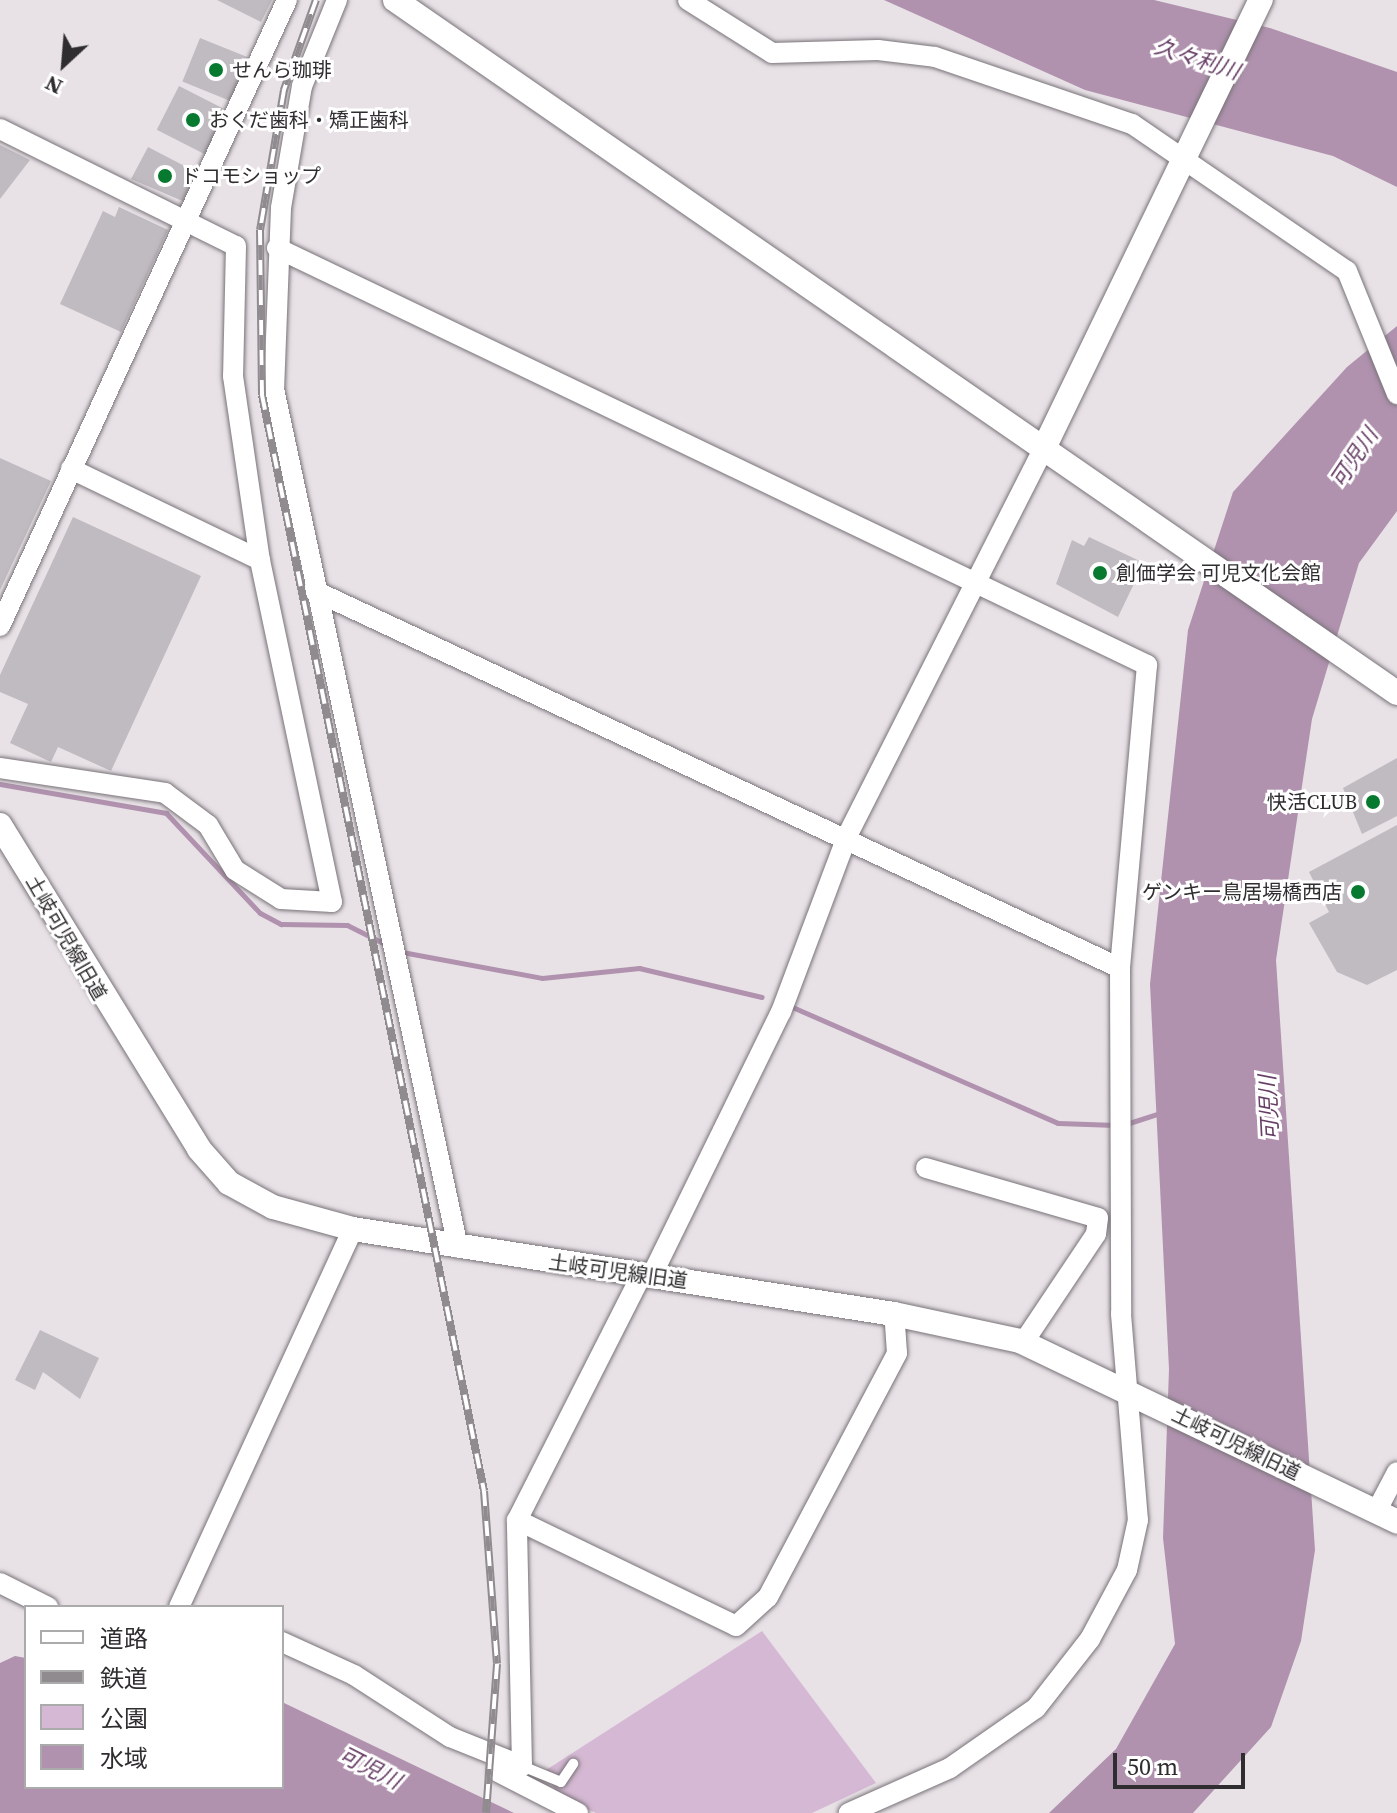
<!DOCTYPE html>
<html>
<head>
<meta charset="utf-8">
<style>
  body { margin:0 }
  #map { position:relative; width:1397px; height:1813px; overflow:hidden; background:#e8e2e7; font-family:"Source Serif 4","Noto Sans JP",serif }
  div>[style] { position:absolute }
  .green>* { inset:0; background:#d5b8d3 }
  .water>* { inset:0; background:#b092ae }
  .stream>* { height:5px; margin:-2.5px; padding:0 2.5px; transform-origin:2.5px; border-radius:2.5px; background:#b092ae }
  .building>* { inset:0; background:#c0bbc0; transform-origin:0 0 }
  .roads { filter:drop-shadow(0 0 2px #787378) drop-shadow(0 0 2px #787378) }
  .service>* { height:10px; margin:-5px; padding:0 5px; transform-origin:5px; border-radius:5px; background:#fff }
  .minor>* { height:20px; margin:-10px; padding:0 10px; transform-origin:10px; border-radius:10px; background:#fff }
  .tertiary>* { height:24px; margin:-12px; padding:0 12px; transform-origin:12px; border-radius:12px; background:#fff }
  .rail>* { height:8px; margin-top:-4px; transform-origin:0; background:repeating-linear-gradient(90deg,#fff 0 15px,#8f8b8f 0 30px); box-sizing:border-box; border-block:2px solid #8f8b8f }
  .dots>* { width:22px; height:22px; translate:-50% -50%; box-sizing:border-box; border:4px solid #fff; border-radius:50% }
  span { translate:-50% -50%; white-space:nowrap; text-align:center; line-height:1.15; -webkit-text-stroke:6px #fff; paint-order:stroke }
  .poi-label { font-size:20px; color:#2f2d2f }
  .left { translate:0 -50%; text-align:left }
  .right { translate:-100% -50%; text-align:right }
  .street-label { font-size:20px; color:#2f2d2f }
  .water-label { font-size:22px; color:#673e66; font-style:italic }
  .legend { position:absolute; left:24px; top:1605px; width:260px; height:184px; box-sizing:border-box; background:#fff; border:2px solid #acabac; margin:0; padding:10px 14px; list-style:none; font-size:24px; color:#2f2d2f }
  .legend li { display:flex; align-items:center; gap:16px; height:40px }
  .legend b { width:40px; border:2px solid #acabac }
  .north { position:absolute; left:24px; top:24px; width:80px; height:80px; -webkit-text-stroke:6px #fff; paint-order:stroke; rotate:206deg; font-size:22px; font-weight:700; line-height:32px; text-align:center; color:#2f2d2f }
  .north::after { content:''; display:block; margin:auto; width:28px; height:36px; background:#2f2d2f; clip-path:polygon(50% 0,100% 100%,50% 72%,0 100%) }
  .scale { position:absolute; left:1113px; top:1753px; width:132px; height:36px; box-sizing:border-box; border:4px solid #2f2d2f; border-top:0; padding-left:10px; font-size:24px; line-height:28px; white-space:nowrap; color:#2f2d2f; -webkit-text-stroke:6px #fff; paint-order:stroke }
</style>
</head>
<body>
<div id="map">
  <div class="green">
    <div style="clip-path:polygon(762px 1631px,876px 1783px,812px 1813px,596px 1813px,558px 1797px,546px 1770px)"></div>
  </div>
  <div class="water">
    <div style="clip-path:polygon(884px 0,1154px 0,1270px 28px,1397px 72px,1397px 187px,1333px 156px,1085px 90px)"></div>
    <div style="clip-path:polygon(1397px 326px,1397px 511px,1359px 563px,1312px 719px,1276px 960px,1315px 1550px,1301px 1641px,1271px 1727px,1193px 1813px,1049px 1813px,1116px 1749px,1175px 1644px,1163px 1538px,1169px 1369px,1150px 984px,1188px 630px,1233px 492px,1347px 367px)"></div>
    <div style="clip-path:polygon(15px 1656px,26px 1658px,26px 1787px,282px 1787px,282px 1702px,514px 1813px,0 1813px,0 1663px)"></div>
  </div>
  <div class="stream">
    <div style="left:0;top:784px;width:169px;rotate:9.9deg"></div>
    <div style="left:166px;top:813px;width:137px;rotate:46.8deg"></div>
    <div style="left:260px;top:913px;width:24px;rotate:28deg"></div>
    <div style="left:281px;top:924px;width:66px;rotate:0.9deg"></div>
    <div style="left:347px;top:925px;width:42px;rotate:26.6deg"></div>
    <div style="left:402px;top:952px;width:142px;rotate:10.5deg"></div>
    <div style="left:542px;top:978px;width:98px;rotate:-5.9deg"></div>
    <div style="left:639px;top:968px;width:126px;rotate:13.3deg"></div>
    <div style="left:790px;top:1006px;width:292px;rotate:23.6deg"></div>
    <div style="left:1058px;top:1123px;width:58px;rotate:2deg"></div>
    <div style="left:1126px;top:1124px;width:38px;rotate:-18deg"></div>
  </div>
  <div class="building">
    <div style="clip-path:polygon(217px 0,272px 0,261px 22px)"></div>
    <div style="left:200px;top:38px;width:57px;height:47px;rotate:22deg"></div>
    <div style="left:179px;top:86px;width:54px;height:49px;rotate:27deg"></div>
    <div style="clip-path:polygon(0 145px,30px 160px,0 199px)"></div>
    <div style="clip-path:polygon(148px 147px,198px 173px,185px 202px,131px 179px)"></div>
    <div style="clip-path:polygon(119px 207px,168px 230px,121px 332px,60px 304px,103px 211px,115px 217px)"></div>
    <div style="clip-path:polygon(0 458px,51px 481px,0 590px)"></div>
    <div style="clip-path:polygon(73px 517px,201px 576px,111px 771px,58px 747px,51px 762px,10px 743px,28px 704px,0 692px,0 675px)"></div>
    <div style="clip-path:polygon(1089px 537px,1144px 563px,1118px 617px,1056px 584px,1072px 540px,1084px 546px)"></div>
    <div style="clip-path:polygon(1397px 758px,1397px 816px,1362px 834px,1343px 788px)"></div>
    <div style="clip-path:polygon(1397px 825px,1397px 970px,1367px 985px,1337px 972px,1309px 923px,1329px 912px,1309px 872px)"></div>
    <div style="clip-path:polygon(40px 1330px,99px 1358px,80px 1399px,43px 1372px,35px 1390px,15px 1380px)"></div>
  </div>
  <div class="roads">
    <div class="service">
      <div style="left:522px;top:1766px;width:42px;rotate:22.3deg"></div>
      <div style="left:561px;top:1782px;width:22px;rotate:-56deg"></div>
    </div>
    <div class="minor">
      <div style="left:337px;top:0;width:93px;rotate:112.1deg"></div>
      <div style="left:302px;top:86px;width:124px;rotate:99.8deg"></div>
      <div style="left:281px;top:208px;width:181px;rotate:92.2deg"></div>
      <div style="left:274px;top:389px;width:878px;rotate:77.9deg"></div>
      <div style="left:688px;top:0;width:99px;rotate:32.2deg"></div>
      <div style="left:772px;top:53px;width:106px;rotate:-1.6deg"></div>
      <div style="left:878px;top:50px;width:57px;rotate:7deg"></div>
      <div style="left:935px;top:57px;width:208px;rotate:18.8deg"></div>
      <div style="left:1132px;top:124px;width:260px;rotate:34.4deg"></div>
      <div style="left:1347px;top:271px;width:133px;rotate:67.9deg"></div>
      <div style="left:0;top:129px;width:263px;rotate:26.4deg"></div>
      <div style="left:236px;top:246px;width:130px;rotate:91.3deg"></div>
      <div style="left:233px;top:376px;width:186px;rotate:81.7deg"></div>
      <div style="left:277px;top:248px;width:965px;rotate:25.61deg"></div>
      <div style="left:1147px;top:665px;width:304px;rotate:95.1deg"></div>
      <div style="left:1120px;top:968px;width:346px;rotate:89.8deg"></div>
      <div style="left:1121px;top:1314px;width:207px;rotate:85.3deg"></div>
      <div style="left:1138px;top:1520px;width:51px;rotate:102.4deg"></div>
      <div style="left:1127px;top:1570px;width:78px;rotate:118.2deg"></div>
      <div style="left:1090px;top:1639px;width:88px;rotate:128deg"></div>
      <div style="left:1036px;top:1708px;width:105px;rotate:145.1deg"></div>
      <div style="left:950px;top:1768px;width:111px;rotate:156deg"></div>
      <div style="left:313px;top:590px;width:891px;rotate:25.1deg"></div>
      <div style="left:0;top:626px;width:689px;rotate:-65.37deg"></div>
      <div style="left:0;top:768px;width:167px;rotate:8.6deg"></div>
      <div style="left:165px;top:793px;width:54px;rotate:36.7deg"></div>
      <div style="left:208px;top:825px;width:52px;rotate:59deg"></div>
      <div style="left:235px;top:870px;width:54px;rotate:32.2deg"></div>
      <div style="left:281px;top:899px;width:51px;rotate:3.4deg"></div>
      <div style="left:332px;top:902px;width:349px;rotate:-101.9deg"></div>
      <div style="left:260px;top:560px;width:210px;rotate:-154.3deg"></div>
      <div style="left:926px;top:1168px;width:179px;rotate:16.2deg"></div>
      <div style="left:1098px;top:1218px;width:16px;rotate:97deg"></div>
      <div style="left:1096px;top:1234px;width:131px;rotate:123.8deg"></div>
      <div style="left:641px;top:1276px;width:274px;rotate:116.9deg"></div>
      <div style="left:517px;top:1520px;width:243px;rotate:25.8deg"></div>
      <div style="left:736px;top:1626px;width:43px;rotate:-42.2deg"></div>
      <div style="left:768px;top:1597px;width:276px;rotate:-62.1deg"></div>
      <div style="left:897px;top:1353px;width:39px;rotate:-94deg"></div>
      <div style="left:651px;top:1277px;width:295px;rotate:-63.9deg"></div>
      <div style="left:781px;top:1012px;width:188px;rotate:-69.4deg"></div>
      <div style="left:847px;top:836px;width:437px;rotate:-63.1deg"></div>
      <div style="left:1376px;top:1512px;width:45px;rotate:-62.3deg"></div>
      <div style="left:0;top:1583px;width:54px;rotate:26.6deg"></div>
      <div style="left:179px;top:1607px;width:416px;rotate:-65.3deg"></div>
      <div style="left:282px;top:1642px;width:79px;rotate:24.6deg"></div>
      <div style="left:354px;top:1675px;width:114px;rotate:32.9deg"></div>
      <div style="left:450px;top:1737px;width:78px;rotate:21.9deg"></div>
      <div style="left:522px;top:1766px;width:246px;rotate:-91.2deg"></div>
      <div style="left:498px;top:1772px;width:90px;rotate:27.1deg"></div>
    </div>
    <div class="tertiary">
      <div style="left:395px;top:0;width:1218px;rotate:34.67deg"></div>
      <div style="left:1045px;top:446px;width:496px;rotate:-64.2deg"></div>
      <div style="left:0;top:825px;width:380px;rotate:58.4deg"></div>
      <div style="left:199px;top:1149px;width:45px;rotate:48.6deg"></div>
      <div style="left:229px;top:1183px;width:50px;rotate:28.6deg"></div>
      <div style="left:273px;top:1207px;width:83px;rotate:15.4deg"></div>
      <div style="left:353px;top:1229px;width:548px;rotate:8.93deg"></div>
      <div style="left:894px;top:1314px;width:129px;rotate:12.1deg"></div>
      <div style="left:1020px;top:1341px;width:418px;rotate:25.6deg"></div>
    </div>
  </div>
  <div class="rail">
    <div style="left:316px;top:0;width:96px;rotate:109.6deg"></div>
    <div style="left:284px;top:90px;width:142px;rotate:99.7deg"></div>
    <div style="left:260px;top:230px;width:165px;rotate:89.3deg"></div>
    <div style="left:262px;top:395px;width:1118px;rotate:78.55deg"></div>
    <div style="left:484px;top:1491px;width:173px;rotate:85.7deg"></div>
    <div style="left:497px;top:1664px;width:149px;rotate:94.2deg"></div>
  </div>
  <div class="dots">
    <div style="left:216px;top:70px;background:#087a30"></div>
    <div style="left:193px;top:120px;background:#087a30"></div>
    <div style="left:165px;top:176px;background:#087a30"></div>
    <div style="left:1100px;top:573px;background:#087a30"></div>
    <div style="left:1373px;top:802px;background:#087a30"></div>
    <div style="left:1358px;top:892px;background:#087a30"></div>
  </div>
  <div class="poi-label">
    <span class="left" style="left:232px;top:70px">せんら珈琲</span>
    <span class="left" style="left:209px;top:120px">おくだ歯科・矯正歯科</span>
    <span class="left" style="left:181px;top:176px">ドコモショップ</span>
    <span class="left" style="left:1116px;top:573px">創価学会 可児文化会館</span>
    <span class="right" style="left:1357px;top:802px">快活CLUB</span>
    <span class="right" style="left:1342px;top:892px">ゲンキー鳥居場橋西店</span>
  </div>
  <div class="street-label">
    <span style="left:66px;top:938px;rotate:60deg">土岐可児線旧道</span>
    <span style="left:618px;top:1272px;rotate:8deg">土岐可児線旧道</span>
    <span style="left:1236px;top:1444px;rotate:26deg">土岐可児線旧道</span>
  </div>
  <div class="water-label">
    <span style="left:1197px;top:59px;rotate:18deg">久々利川</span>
    <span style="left:1354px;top:458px;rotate:-56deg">可児川</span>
    <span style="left:1269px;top:1108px;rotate:-93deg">可児川</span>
    <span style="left:370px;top:1768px;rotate:27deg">可児川</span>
  </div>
  <ul class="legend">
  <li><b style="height:10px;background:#fff"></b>道路</li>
  <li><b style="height:10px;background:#8f8b8f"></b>鉄道</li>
  <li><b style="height:22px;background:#d5b8d3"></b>公園</li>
  <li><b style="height:22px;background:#b092ae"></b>水域</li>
  </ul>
  <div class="north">N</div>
  <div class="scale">50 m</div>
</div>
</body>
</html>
